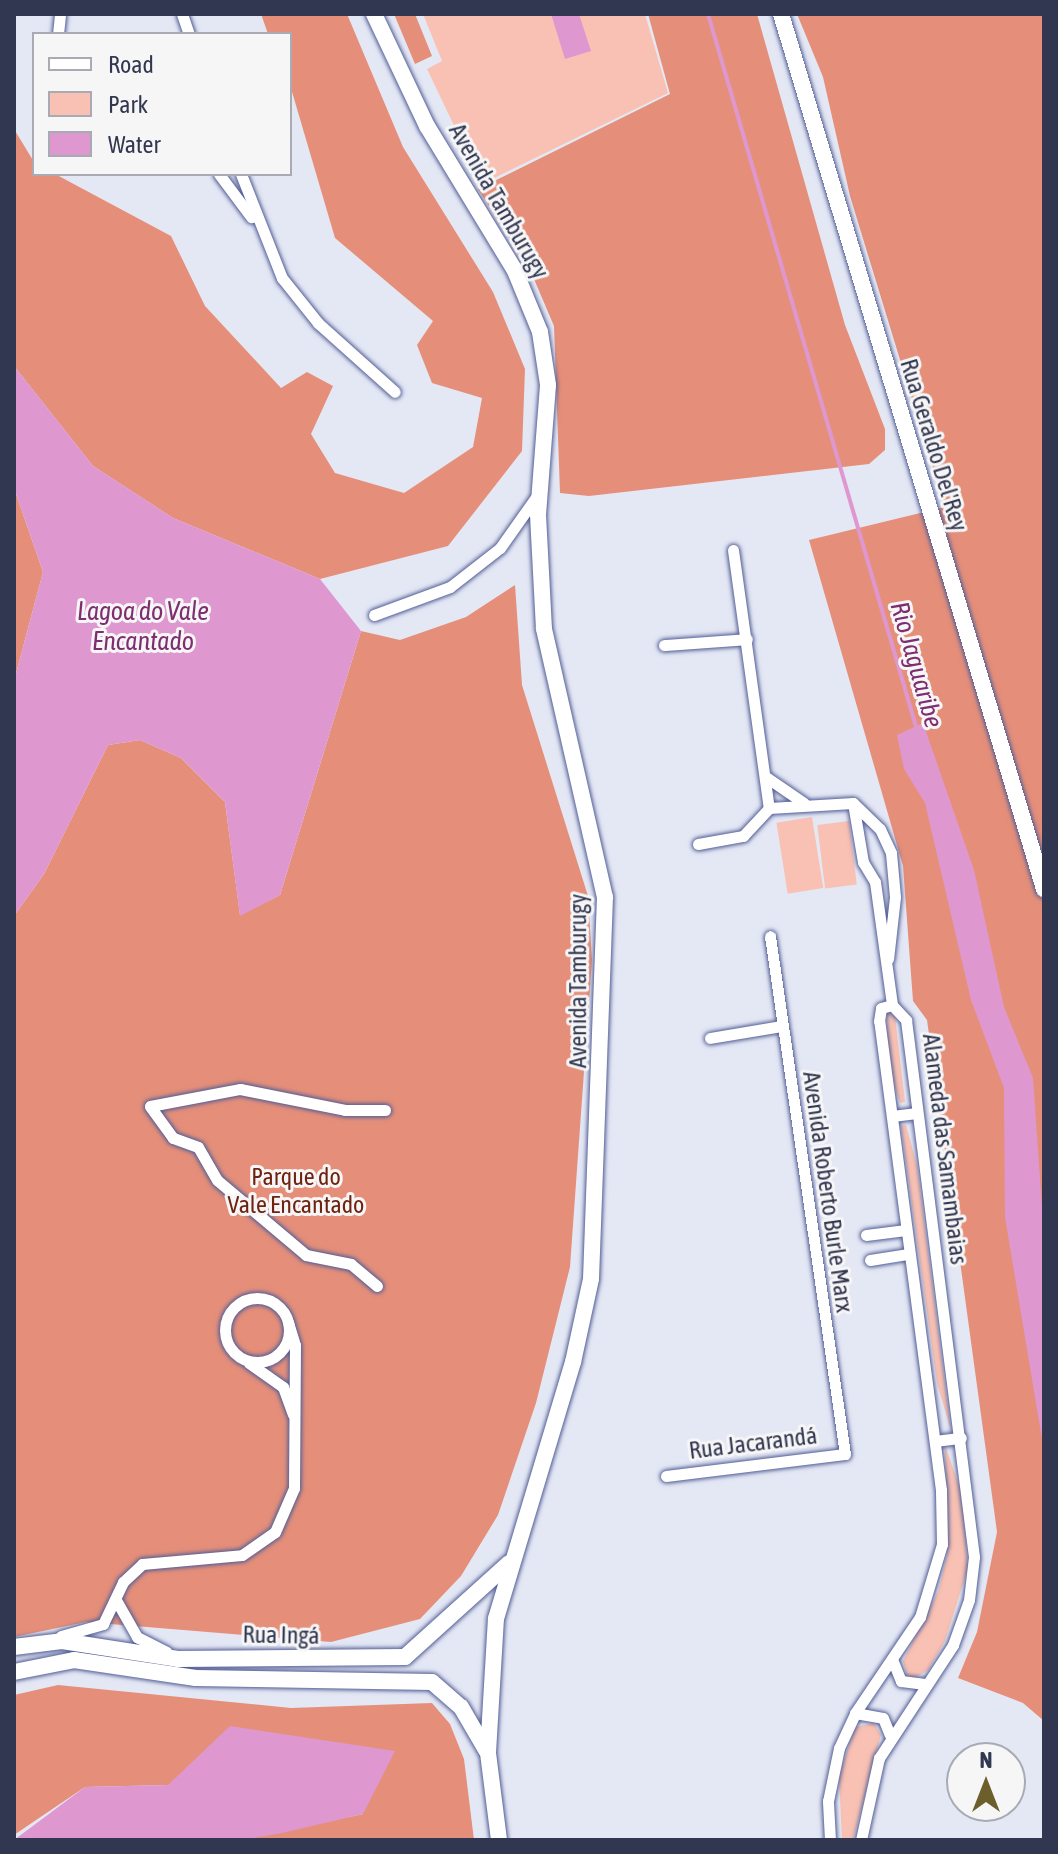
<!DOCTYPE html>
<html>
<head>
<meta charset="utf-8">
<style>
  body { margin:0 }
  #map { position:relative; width:1058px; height:1854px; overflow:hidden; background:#e4e8f5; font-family:"Asap Condensed",sans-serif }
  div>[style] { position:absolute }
  .green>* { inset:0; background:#f9c1b3; transform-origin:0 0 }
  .forest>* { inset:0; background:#e58f7a }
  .water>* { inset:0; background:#de98cf }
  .stream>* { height:4px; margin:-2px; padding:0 2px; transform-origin:2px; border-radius:2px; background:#de98cf }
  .roads { filter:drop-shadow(0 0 2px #525d95) drop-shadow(0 0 2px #525d95) }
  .street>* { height:11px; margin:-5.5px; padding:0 5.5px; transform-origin:5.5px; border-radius:5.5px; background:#fff }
  .street>.ring { margin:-5.5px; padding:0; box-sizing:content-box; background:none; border:11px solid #fff; border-radius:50% }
  .secondary>* { height:16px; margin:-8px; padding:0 8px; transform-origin:8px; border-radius:8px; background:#fff }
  span { translate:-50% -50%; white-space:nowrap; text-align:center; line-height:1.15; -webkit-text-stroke:6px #f6f6f6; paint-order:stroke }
  .street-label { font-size:24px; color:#323751 }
  .park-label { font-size:24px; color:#6e2210 }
  .water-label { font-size:26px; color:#7e2d71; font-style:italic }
  .frame { position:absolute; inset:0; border:16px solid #323751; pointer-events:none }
  .legend { position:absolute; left:32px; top:32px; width:260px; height:144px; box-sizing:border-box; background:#f6f6f6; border:2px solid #a8aab4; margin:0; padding:10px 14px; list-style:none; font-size:24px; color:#323751 }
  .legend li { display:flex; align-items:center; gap:16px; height:40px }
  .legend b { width:40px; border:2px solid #a8aab4 }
  .north { position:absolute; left:946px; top:1742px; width:80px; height:80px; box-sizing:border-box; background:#f6f6f6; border:2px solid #a8aab4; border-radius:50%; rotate:0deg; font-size:22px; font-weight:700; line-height:32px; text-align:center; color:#323751 }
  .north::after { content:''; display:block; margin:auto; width:28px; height:36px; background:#6d5f2c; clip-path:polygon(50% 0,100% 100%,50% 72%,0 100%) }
</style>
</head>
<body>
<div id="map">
  <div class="green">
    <div style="clip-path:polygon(423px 14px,645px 14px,668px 93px,482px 184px,427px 69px,442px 61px)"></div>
    <div style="left:812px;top:817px;width:72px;height:36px;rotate:81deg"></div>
    <div style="left:849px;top:821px;width:64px;height:32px;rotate:83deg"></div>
    <div style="clip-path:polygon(887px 1012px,895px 1016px,905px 1102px,900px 1103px,888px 1066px)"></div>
    <div style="clip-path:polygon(906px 1125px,917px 1165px,951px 1431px,937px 1383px,901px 1126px)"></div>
    <div style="clip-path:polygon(945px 1445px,962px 1494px,968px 1568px,945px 1641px,928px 1670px,915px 1678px,907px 1675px,903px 1661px,938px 1592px,947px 1556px)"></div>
    <div style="clip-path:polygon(874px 1723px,881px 1735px,853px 1840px,842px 1840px,839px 1776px,855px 1727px)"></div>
  </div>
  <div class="forest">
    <div style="clip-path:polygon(261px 14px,347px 14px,403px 147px,493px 292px,525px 369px,522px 451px,448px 546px,320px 579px,173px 518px,93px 466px,14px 366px,14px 129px,34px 162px,34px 174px,55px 174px,171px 236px,205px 306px,281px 388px,307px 372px,333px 386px,311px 434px,335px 473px,404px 493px,473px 447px,482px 398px,432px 383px,417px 345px,433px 321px,335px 238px,290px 85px,290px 34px,268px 34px)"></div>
    <div style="clip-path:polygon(394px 14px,415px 14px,432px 56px,415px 64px)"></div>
    <div style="clip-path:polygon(648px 14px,757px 14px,845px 325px,885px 429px,885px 450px,869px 464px,589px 496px,560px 493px,554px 326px,531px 272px,478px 189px,670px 94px)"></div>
    <div style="clip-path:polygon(797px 14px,1044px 14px,1044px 1721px,1023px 1703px,958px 1678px,977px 1632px,997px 1532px,927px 1020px,913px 1001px,903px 866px,809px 540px,945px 507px,850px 196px,823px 77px)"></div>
    <div style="clip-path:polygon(14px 488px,43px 572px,14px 681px)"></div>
    <div style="clip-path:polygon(515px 585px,522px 685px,588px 896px,592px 960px,570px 1267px,536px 1403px,498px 1515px,461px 1576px,420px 1619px,331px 1642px,86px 1622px,14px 1637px,14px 916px,44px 874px,108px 745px,140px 740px,181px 758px,225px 802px,240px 915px,280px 895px,361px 631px,400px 640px,466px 617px)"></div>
    <div style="clip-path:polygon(58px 1685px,291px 1708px,432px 1703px,450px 1724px,464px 1759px,474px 1840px,241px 1840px,363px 1814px,168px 1785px,85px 1787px,14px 1835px,14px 1695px)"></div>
  </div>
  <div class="water">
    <div style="clip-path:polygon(551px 14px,579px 14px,591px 51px,565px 59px)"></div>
    <div style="clip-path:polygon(14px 366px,93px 466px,173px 518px,320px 579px,361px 631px,280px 895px,240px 916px,225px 802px,181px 758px,140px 740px,108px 745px,44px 874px,14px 916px,14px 681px,43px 572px,14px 488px)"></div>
    <div style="clip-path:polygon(923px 723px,974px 870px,1004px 1007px,1033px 1078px,1044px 1236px,1044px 1451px,1005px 1217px,1004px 1088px,971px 1000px,925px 803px,904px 769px,897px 735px)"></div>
    <div style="clip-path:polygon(230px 1726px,395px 1751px,363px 1814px,282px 1833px,241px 1840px,14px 1840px,85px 1787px,168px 1785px)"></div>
  </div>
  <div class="stream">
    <div style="left:708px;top:14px;width:746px;rotate:73.73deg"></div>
  </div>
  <div class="roads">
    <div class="street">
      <div style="left:182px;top:14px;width:21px;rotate:71deg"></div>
      <div style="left:58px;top:34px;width:20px;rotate:-84deg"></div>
      <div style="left:219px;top:174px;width:54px;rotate:53.3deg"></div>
      <div style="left:241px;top:174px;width:112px;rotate:68.5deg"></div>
      <div style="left:282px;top:278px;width:58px;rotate:51.3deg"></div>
      <div style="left:318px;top:323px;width:103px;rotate:41.9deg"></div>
      <div style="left:733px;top:550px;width:260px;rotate:82.1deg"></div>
      <div style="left:374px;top:615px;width:81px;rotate:-20.2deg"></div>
      <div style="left:450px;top:587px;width:63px;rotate:-38deg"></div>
      <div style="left:500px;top:548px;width:62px;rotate:-54.8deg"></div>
      <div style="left:664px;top:645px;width:83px;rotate:-4.1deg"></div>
      <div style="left:766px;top:777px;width:46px;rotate:34.4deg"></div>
      <div style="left:853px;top:803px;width:60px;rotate:80.4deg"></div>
      <div style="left:863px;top:862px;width:23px;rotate:59deg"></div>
      <div style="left:875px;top:882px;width:124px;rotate:82.1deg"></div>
      <div style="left:698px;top:844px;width:46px;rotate:-10.1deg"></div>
      <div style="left:743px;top:836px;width:38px;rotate:-47deg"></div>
      <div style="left:769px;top:808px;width:84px;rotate:-3.4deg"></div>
      <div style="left:853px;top:803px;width:37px;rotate:44deg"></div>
      <div style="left:880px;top:829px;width:26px;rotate:65deg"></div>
      <div style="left:891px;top:853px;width:44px;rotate:84.8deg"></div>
      <div style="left:895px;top:897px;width:62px;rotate:96.4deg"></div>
      <div style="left:710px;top:1038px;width:73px;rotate:-9.5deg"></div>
      <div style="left:892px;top:1116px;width:25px;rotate:-7deg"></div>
      <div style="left:866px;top:1235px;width:40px;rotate:-7.1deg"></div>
      <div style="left:870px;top:1260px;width:39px;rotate:-9deg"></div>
      <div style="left:377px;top:1286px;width:34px;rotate:-140deg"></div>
      <div style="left:351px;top:1264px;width:46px;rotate:-168.7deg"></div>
      <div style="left:306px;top:1255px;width:116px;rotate:-139.9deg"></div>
      <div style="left:217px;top:1180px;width:38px;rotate:-120deg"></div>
      <div style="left:198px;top:1147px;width:27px;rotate:-160deg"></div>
      <div style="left:173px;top:1138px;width:39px;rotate:-126deg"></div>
      <div style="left:150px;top:1106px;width:92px;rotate:-10.7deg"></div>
      <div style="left:240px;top:1089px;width:107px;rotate:11.3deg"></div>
      <div style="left:345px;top:1110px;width:40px"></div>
      <div class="ring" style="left:225px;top:1298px;width:53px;height:53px"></div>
      <div style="left:249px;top:1363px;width:42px;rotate:35.2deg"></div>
      <div style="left:283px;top:1387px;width:29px;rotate:70deg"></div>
      <div style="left:935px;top:1441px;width:26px;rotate:-7deg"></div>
      <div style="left:666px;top:1476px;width:180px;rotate:-7deg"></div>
      <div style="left:845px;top:1454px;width:523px;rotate:-98.24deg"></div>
      <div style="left:116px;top:1600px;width:43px;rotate:60.4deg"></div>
      <div style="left:137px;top:1637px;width:33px;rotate:27deg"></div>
      <div style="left:61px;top:1636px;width:44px;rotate:-15.9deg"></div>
      <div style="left:103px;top:1624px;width:47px;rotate:-64.5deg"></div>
      <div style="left:123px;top:1582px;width:26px;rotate:-43deg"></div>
      <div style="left:142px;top:1564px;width:100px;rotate:-5.1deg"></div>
      <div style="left:242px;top:1555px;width:40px;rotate:-34.9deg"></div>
      <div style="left:275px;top:1532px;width:48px;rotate:-66.6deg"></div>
      <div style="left:294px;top:1488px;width:143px;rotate:-89.6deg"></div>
      <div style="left:295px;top:1345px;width:24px;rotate:-107deg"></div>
      <div style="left:892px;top:1659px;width:24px;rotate:68deg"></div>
      <div style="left:901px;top:1681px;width:26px;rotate:7deg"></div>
      <div style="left:855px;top:1713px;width:28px;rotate:10deg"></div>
      <div style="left:883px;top:1718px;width:18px;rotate:68deg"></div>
      <div style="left:830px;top:1840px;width:39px;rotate:-93deg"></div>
      <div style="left:828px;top:1801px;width:54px;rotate:-78.3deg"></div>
      <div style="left:839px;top:1748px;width:38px;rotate:-65deg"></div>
      <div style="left:855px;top:1713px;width:116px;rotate:-55.9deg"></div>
      <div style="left:920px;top:1617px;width:76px;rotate:-73.2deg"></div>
      <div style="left:942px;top:1544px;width:54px;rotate:-91.1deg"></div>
      <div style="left:941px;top:1490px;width:473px;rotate:-97.5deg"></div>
      <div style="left:879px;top:1021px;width:13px;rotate:-81deg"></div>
      <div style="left:881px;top:1008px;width:11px;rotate:-15deg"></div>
      <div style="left:892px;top:1005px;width:21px;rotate:47deg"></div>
      <div style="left:906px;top:1020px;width:541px;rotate:82.78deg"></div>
      <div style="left:974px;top:1557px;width:43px;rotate:96.6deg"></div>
      <div style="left:969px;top:1600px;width:48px;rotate:109.6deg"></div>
      <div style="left:953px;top:1645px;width:135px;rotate:123.2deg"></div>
      <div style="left:879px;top:1758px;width:84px;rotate:102.4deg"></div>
    </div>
    <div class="secondary">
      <div style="left:374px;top:14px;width:124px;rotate:64.7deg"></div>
      <div style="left:427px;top:126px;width:170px;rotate:58.7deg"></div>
      <div style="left:515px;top:271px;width:66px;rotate:67.7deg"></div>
      <div style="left:540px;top:332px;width:54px;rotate:81.4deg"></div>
      <div style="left:548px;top:385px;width:130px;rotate:94.4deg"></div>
      <div style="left:538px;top:515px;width:114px;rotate:87deg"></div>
      <div style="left:544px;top:629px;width:275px;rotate:77.2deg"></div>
      <div style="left:605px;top:897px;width:382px;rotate:92.1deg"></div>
      <div style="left:591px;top:1279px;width:85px;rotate:102.2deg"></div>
      <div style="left:573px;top:1362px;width:267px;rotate:106.7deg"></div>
      <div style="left:496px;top:1618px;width:135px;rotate:93.4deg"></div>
      <div style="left:488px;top:1753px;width:88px;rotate:82.8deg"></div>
      <div style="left:781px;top:14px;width:914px;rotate:73.27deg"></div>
      <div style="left:14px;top:1647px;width:48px;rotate:-7.1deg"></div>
      <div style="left:62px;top:1641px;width:117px;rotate:8.8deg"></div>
      <div style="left:178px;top:1659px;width:227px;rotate:-0.5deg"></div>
      <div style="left:405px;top:1657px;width:140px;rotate:-42.1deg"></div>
      <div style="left:14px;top:1672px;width:61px;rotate:-11.3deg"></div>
      <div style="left:74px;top:1660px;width:123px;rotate:8.4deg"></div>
      <div style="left:196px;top:1678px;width:236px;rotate:1deg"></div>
      <div style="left:432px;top:1682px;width:38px;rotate:41deg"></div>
      <div style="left:461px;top:1707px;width:50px;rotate:59.8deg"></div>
    </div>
  </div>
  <div class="street-label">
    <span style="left:499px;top:201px;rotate:60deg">Avenida Tamburugy</span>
    <span style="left:934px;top:445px;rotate:73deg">Rua Geraldo Del'Rey</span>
    <span style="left:578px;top:981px;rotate:-90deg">Avenida Tamburugy</span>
    <span style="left:945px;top:1149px;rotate:83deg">Alameda das Samambaias</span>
    <span style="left:828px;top:1192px;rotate:82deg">Avenida Roberto Burle Marx</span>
    <span style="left:753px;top:1443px;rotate:-7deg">Rua Jacarandá</span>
    <span style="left:281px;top:1635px;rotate:1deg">Rua Ingá</span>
  </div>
  <div class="park-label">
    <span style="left:296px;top:1191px">Parque do<br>Vale Encantado</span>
  </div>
  <div class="water-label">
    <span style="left:143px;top:627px">Lagoa do Vale<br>Encantado</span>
    <span style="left:916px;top:665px;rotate:74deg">Rio Jaguaribe</span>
  </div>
  <div class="frame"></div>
  <ul class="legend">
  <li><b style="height:10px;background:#fff"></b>Road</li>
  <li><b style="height:22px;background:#f9c1b3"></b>Park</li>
  <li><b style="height:22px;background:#de98cf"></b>Water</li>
  </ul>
  <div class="north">N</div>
</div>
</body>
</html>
